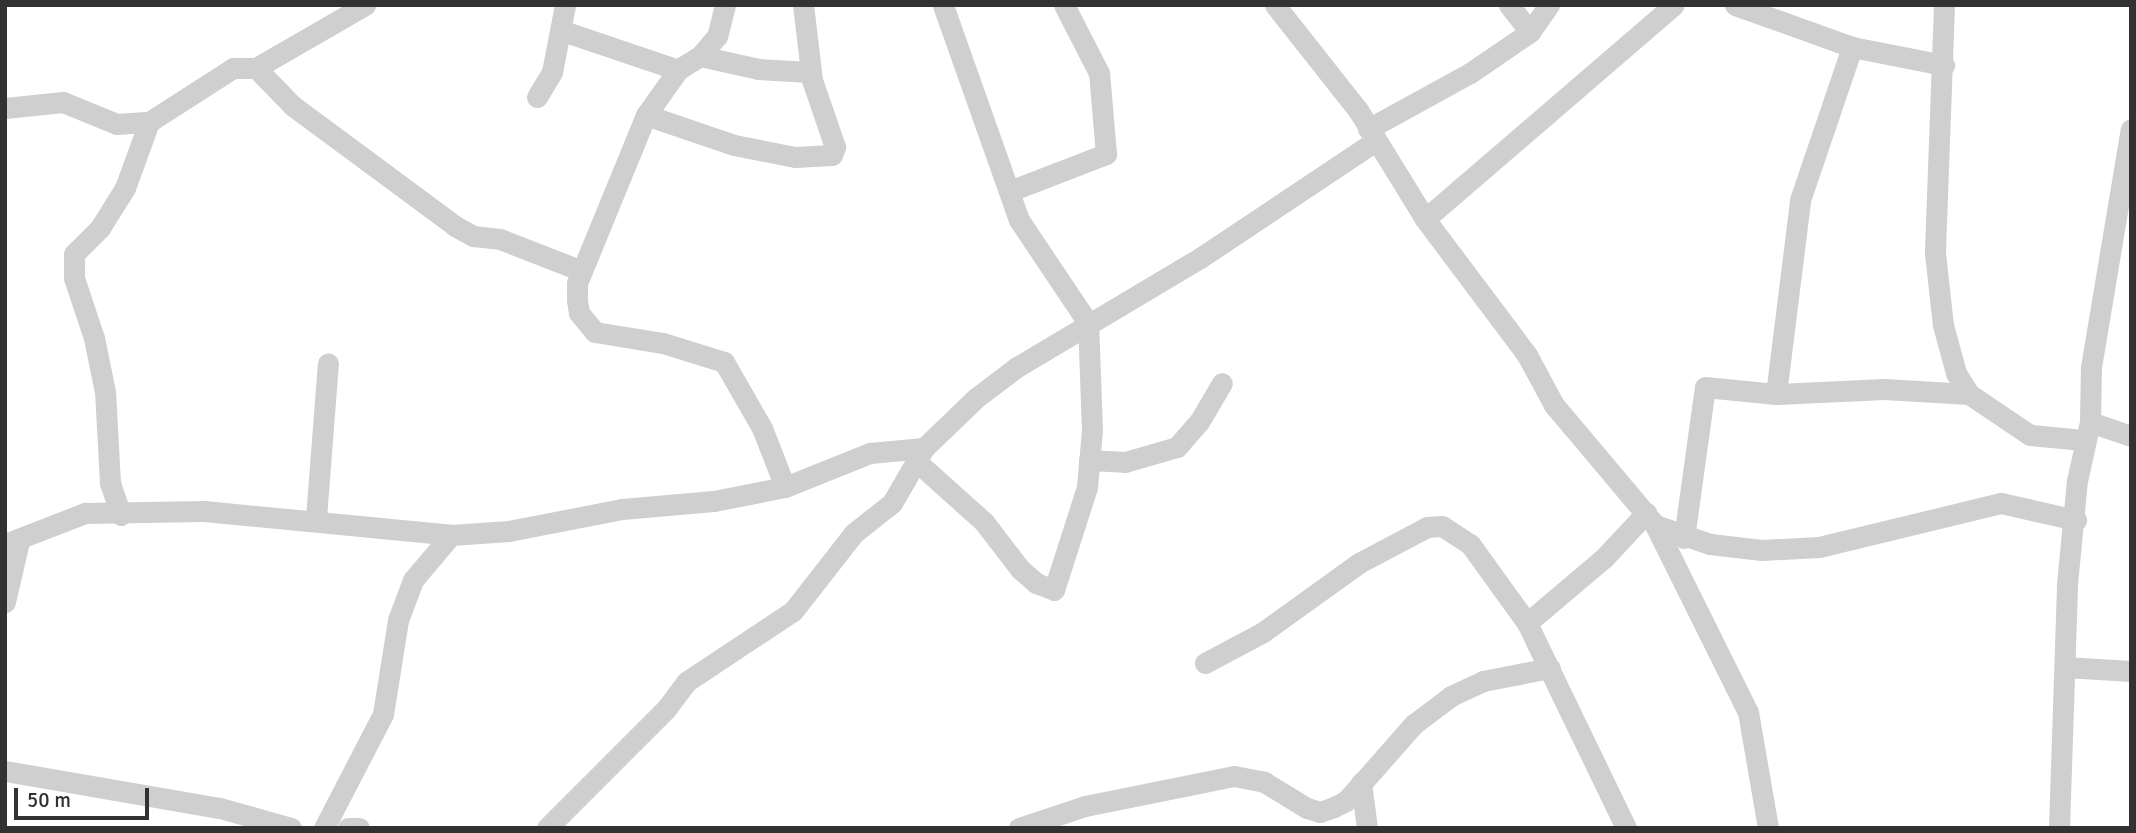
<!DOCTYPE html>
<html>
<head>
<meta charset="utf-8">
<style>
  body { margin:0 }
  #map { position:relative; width:2136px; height:833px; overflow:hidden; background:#fff; font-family:Signika,sans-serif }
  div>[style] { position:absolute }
  .minor>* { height:21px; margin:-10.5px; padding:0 10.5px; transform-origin:10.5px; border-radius:10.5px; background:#cfcfcf }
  span { translate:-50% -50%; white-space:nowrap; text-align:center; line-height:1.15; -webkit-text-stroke:7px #fff; paint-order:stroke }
  .frame { position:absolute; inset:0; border:7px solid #323232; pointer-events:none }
  .scale { position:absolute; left:14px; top:788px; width:135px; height:32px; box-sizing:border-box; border:4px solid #323232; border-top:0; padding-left:9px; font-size:21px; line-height:24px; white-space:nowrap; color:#323232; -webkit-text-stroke:5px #fff; paint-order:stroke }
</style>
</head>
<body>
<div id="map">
  <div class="minor">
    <div style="left:725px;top:5px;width:32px;rotate:104deg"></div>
    <div style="left:717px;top:36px;width:26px;rotate:130deg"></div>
    <div style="left:700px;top:56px;width:26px;rotate:148deg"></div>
    <div style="left:678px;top:70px;width:55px;rotate:125.4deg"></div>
    <div style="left:646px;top:115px;width:182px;rotate:112.3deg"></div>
    <div style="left:577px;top:283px;width:17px;rotate:90deg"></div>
    <div style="left:577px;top:300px;width:13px;rotate:81deg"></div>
    <div style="left:579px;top:313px;width:25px;rotate:50deg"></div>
    <div style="left:595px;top:332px;width:69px;rotate:9.2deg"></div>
    <div style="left:663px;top:343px;width:64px;rotate:17.3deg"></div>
    <div style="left:724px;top:362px;width:76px;rotate:60.1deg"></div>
    <div style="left:762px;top:428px;width:63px;rotate:68.7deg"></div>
    <div style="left:1275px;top:5px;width:134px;rotate:51.7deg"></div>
    <div style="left:1358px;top:110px;width:128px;rotate:58.4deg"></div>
    <div style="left:1425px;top:219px;width:170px;rotate:53.1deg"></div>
    <div style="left:1527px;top:355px;width:57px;rotate:61.6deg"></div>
    <div style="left:1554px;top:405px;width:157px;rotate:49.9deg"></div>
    <div style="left:1655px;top:525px;width:209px;rotate:63.6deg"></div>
    <div style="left:1748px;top:712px;width:118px;rotate:80.2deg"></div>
    <div style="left:1509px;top:5px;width:34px;rotate:52deg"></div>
    <div style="left:1735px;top:5px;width:124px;rotate:19.7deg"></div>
    <div style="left:1852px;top:47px;width:94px;rotate:11.1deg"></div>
    <div style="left:1944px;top:5px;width:248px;rotate:92.1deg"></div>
    <div style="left:1935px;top:253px;width:72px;rotate:83.7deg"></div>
    <div style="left:1943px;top:325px;width:50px;rotate:74.8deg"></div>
    <div style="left:1956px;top:373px;width:25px;rotate:58deg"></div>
    <div style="left:1969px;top:394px;width:73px;rotate:33.9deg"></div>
    <div style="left:2030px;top:435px;width:54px;rotate:5.3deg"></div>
    <div style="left:563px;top:31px;width:121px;rotate:18.7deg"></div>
    <div style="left:700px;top:56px;width:59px;rotate:12.6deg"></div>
    <div style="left:758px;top:69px;width:52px;rotate:3.3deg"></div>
    <div style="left:256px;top:68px;width:53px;rotate:45.8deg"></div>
    <div style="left:293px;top:106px;width:202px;rotate:36.5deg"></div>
    <div style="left:455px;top:226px;width:21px;rotate:29deg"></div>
    <div style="left:473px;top:236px;width:27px;rotate:6deg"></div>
    <div style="left:500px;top:239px;width:88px;rotate:21.3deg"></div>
    <div style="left:537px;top:97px;width:29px;rotate:-59deg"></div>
    <div style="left:552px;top:72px;width:68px;rotate:-79deg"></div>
    <div style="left:5px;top:108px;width:58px;rotate:-5.9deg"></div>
    <div style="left:63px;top:102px;width:58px;rotate:22.2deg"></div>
    <div style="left:117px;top:124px;width:32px;rotate:-4deg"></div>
    <div style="left:646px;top:115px;width:93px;rotate:18.8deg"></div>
    <div style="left:734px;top:145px;width:62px;rotate:11.1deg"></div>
    <div style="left:795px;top:157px;width:37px;rotate:-3deg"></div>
    <div style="left:832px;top:155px;width:9px;rotate:-69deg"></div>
    <div style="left:835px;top:147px;width:71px;rotate:-108.9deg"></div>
    <div style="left:812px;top:80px;width:76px;rotate:-96.8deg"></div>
    <div style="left:1368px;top:129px;width:116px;rotate:-28.8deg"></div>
    <div style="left:1470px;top:73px;width:73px;rotate:-34.3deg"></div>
    <div style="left:1530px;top:32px;width:33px;rotate:-55deg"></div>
    <div style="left:1010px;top:191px;width:103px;rotate:-21.1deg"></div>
    <div style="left:1106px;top:154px;width:81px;rotate:-94.9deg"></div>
    <div style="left:1099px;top:73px;width:76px;rotate:-117.2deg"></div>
    <div style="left:1425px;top:219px;width:328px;rotate:-40.7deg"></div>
    <div style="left:1776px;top:394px;width:195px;rotate:-82.9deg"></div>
    <div style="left:1800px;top:200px;width:162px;rotate:-71.2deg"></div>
    <div style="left:2090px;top:422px;width:43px;rotate:18.9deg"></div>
    <div style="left:1089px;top:460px;width:36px;rotate:3deg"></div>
    <div style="left:1125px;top:462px;width:54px;rotate:-16.1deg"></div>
    <div style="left:1177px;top:447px;width:33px;rotate:-49deg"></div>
    <div style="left:1199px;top:422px;width:45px;rotate:-59.5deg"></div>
    <div style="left:916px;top:461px;width:91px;rotate:41.9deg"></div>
    <div style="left:984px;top:522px;width:59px;rotate:52.5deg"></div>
    <div style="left:1020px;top:569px;width:21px;rotate:41deg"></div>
    <div style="left:1036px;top:583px;width:19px;rotate:21deg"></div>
    <div style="left:1054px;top:590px;width:108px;rotate:-72.2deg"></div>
    <div style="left:1087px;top:487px;width:57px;rotate:-85deg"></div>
    <div style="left:1092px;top:430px;width:107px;rotate:-92.1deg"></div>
    <div style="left:1088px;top:323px;width:124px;rotate:-123.8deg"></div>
    <div style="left:1019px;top:220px;width:228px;rotate:-109.5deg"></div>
    <div style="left:121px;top:515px;width:34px;rotate:-109deg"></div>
    <div style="left:110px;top:483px;width:91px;rotate:-93.1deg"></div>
    <div style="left:105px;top:392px;width:55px;rotate:-101.5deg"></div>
    <div style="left:94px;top:338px;width:63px;rotate:-108.4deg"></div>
    <div style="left:74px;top:278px;width:24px;rotate:-90deg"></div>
    <div style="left:74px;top:254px;width:37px;rotate:-45deg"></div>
    <div style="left:100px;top:228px;width:47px;rotate:-58deg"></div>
    <div style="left:125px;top:188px;width:70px;rotate:-70deg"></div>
    <div style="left:149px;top:122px;width:100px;rotate:-32.7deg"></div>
    <div style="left:233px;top:68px;width:23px"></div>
    <div style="left:256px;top:68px;width:126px;rotate:-30deg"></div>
    <div style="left:316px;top:518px;width:155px;rotate:-85.6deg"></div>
    <div style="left:1655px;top:525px;width:58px;rotate:19.1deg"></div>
    <div style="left:1710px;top:544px;width:52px;rotate:6.6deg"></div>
    <div style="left:1762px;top:550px;width:57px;rotate:-3deg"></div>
    <div style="left:1819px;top:547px;width:187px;rotate:-13.6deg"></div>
    <div style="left:2001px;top:503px;width:77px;rotate:12.8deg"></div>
    <div style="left:1684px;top:538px;width:152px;rotate:-82.1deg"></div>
    <div style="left:1705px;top:387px;width:71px;rotate:5.6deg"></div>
    <div style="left:1776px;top:394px;width:108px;rotate:-2.7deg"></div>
    <div style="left:1884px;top:389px;width:85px;rotate:3.4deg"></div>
    <div style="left:5px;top:544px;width:86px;rotate:-21.2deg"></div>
    <div style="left:85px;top:513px;width:119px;rotate:-1deg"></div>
    <div style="left:204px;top:511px;width:248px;rotate:5.5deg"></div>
    <div style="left:451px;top:535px;width:58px;rotate:-3.9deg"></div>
    <div style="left:509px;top:531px;width:115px;rotate:-11deg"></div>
    <div style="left:622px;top:509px;width:92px;rotate:-5deg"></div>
    <div style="left:714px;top:501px;width:72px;rotate:-11.2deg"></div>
    <div style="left:785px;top:487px;width:92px;rotate:-21.8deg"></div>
    <div style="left:870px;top:453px;width:54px;rotate:-5.3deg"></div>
    <div style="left:5px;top:602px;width:63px;rotate:-77.1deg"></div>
    <div style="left:1527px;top:623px;width:101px;rotate:-40.2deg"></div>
    <div style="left:1604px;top:558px;width:62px;rotate:-47deg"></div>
    <div style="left:1205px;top:663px;width:66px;rotate:-28.1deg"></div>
    <div style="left:1263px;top:632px;width:118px;rotate:-35.7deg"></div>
    <div style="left:1359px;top:563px;width:77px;rotate:-27.9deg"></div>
    <div style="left:1427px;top:527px;width:15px;rotate:-4deg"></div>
    <div style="left:1442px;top:526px;width:33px;rotate:33deg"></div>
    <div style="left:1470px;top:544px;width:97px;rotate:54.2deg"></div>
    <div style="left:1527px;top:623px;width:228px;rotate:64.2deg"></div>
    <div style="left:2065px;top:667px;width:66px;rotate:3.5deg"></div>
    <div style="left:5px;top:771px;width:218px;rotate:9.8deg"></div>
    <div style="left:220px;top:808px;width:74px;rotate:15.7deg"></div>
    <div style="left:1361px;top:783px;width:45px;rotate:82.4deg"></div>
    <div style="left:324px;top:828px;width:128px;rotate:-62.6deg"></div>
    <div style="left:383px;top:714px;width:95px;rotate:-80.9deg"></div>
    <div style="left:398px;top:620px;width:43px;rotate:-69.4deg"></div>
    <div style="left:413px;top:580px;width:59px;rotate:-49.8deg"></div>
    <div style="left:348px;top:828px;width:11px"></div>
    <div style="left:547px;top:828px;width:168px;rotate:-45deg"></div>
    <div style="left:666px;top:709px;width:34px;rotate:-53deg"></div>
    <div style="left:686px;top:682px;width:128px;rotate:-33.6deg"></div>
    <div style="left:793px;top:611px;width:99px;rotate:-52deg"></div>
    <div style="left:854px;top:533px;width:48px;rotate:-38.3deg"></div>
    <div style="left:892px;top:503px;width:64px;rotate:-59.8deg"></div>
    <div style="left:924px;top:448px;width:72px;rotate:-43.9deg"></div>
    <div style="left:976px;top:398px;width:51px;rotate:-37.1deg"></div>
    <div style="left:1017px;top:367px;width:213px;rotate:-30.8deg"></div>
    <div style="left:1200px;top:258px;width:209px;rotate:-33.7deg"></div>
    <div style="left:1019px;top:828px;width:70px;rotate:-18.4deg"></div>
    <div style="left:1085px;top:806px;width:152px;rotate:-11.4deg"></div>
    <div style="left:1234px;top:776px;width:31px;rotate:11deg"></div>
    <div style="left:1264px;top:782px;width:50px;rotate:31.2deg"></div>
    <div style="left:1307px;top:808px;width:14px;rotate:17deg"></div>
    <div style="left:1320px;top:812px;width:15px;rotate:-20deg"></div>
    <div style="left:1334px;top:807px;width:13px;rotate:-27deg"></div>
    <div style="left:1346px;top:801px;width:103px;rotate:-48.6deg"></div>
    <div style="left:1414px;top:724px;width:46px;rotate:-37.1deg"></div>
    <div style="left:1451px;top:696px;width:35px;rotate:-25deg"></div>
    <div style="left:1483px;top:681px;width:68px;rotate:-11deg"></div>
    <div style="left:2059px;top:828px;width:244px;rotate:-88.1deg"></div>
    <div style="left:2067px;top:584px;width:103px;rotate:-84.5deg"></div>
    <div style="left:2077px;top:481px;width:60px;rotate:-77.6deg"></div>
    <div style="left:2090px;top:422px;width:55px;rotate:-89deg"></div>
    <div style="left:2091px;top:367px;width:241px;rotate:-80.5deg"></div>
  </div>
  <div class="frame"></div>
  <div class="scale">50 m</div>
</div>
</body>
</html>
